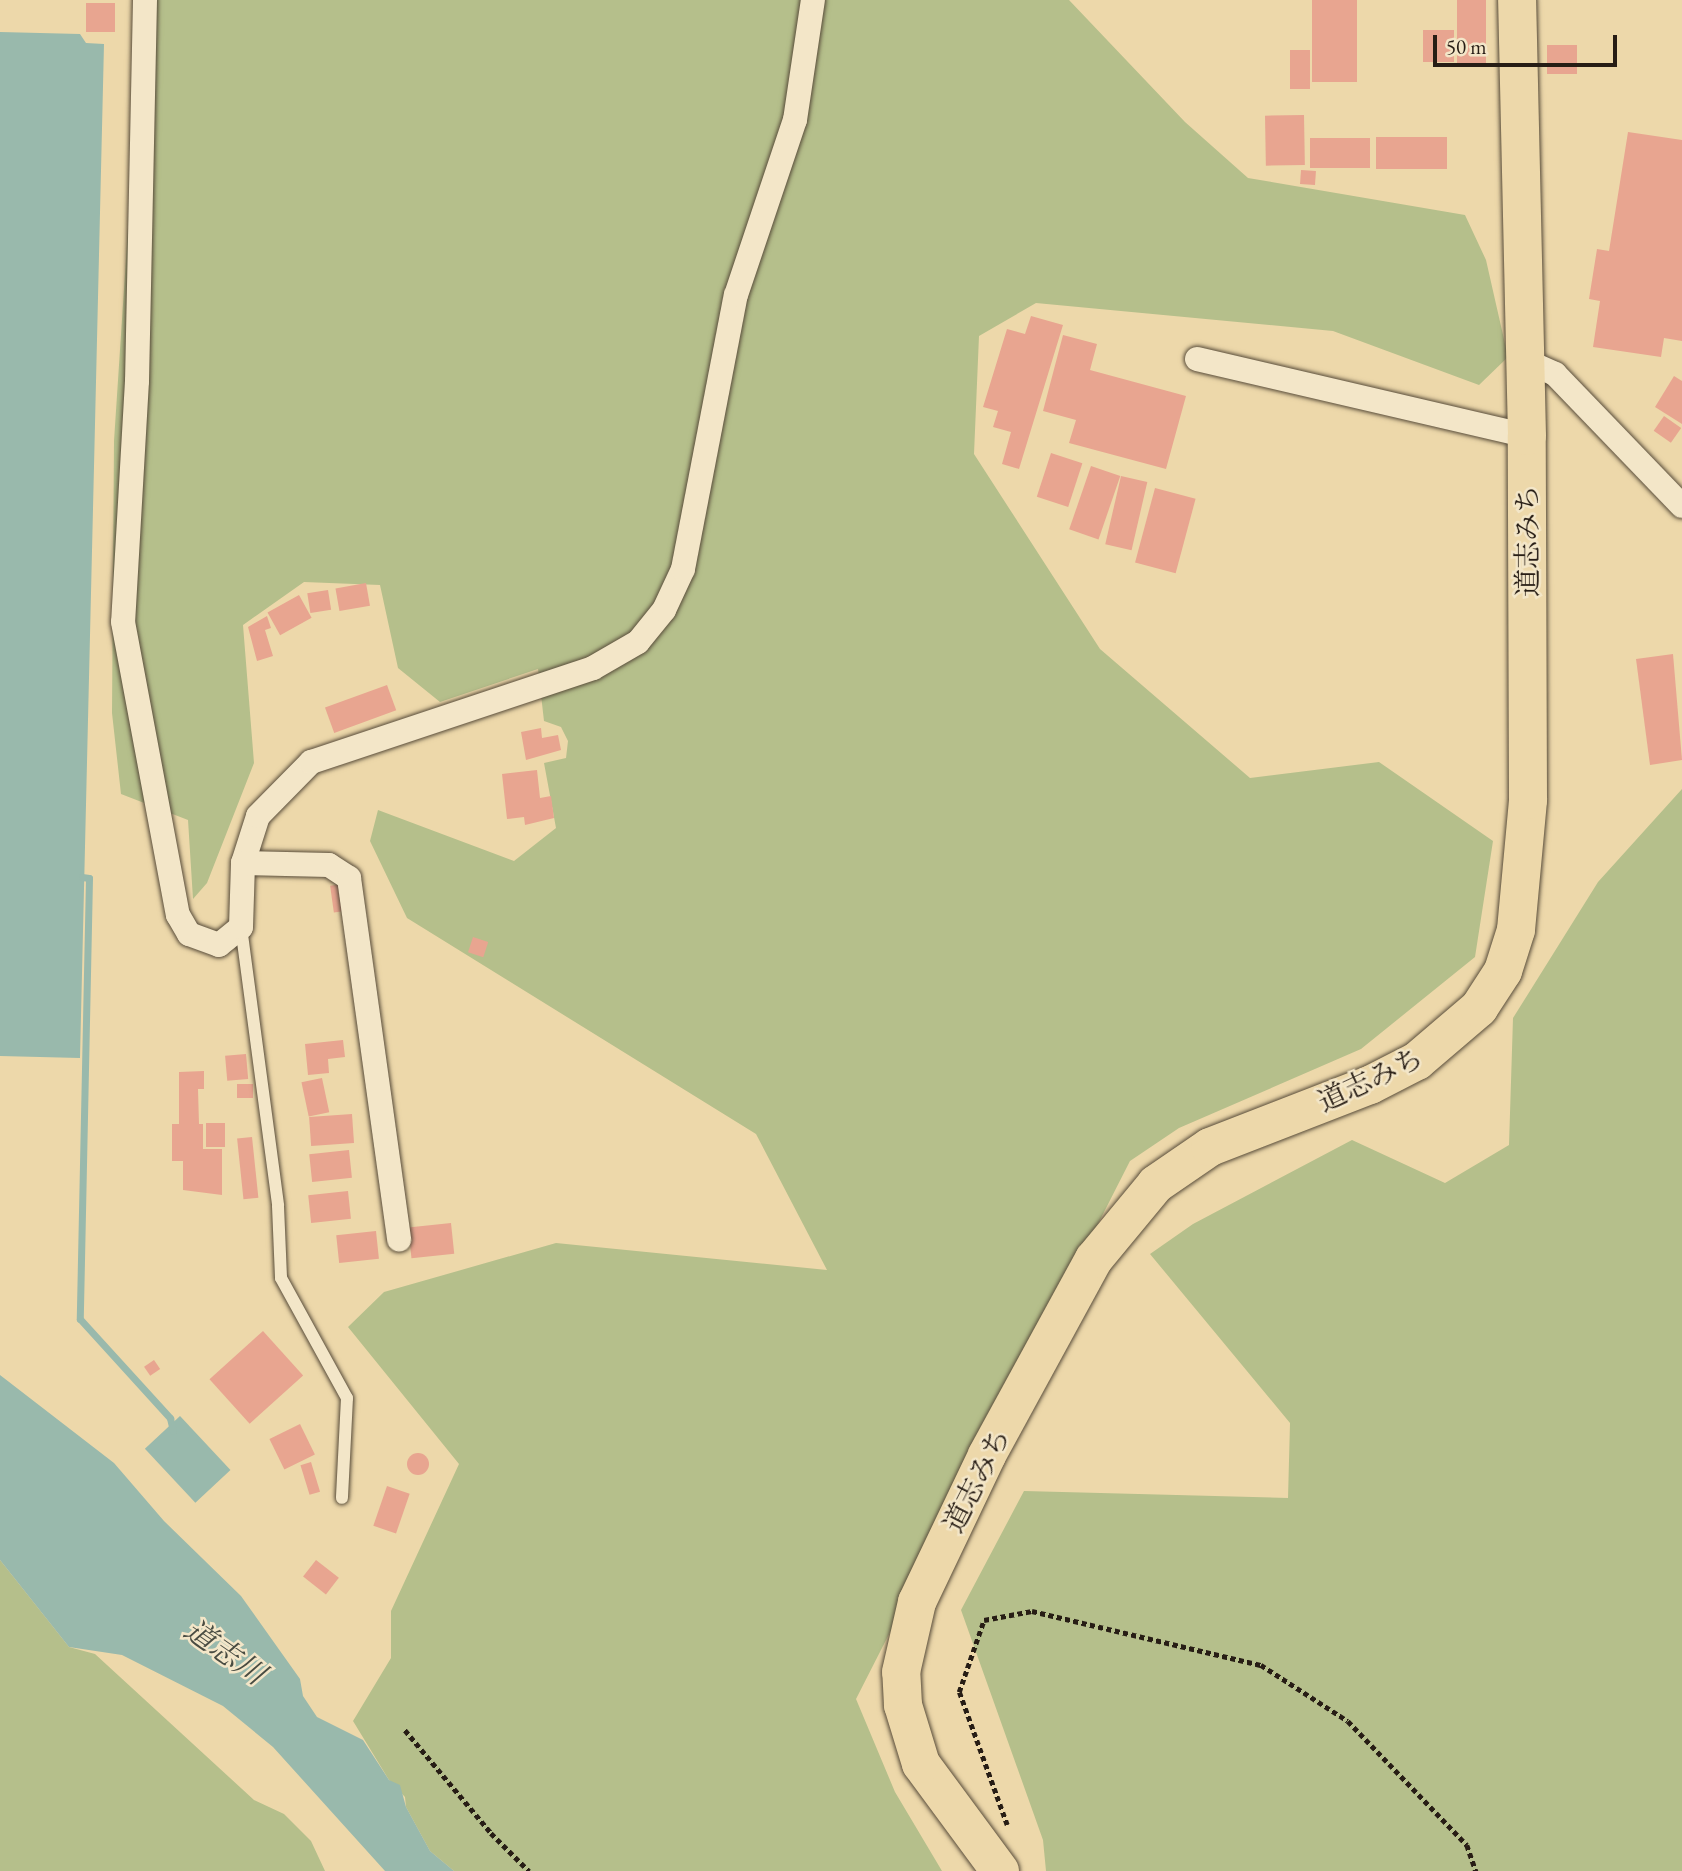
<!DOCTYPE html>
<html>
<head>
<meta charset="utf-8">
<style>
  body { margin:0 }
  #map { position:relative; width:1682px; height:1871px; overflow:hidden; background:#edd8aa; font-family:"EB Garamond","Noto Serif JP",serif }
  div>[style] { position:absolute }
  .green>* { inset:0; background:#b5bf8b }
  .water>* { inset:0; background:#99b9ac; transform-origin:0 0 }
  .stream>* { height:7px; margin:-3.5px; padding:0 3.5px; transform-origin:3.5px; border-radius:3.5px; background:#99b9ac }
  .building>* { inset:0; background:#e8a590; transform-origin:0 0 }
  .round { border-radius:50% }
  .path>* { height:4.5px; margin-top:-2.25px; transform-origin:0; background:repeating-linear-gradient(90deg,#271d15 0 5px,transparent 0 8.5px) }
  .roads { filter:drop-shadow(0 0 2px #584c3a) drop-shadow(0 0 2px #584c3a) }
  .lane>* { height:12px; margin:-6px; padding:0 6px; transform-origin:6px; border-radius:6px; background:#f3e6c8 }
  .street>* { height:24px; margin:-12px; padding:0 12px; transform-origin:12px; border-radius:12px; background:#f3e6c8 }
  .highway>* { height:38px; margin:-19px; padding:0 19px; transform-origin:19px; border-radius:19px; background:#edd8aa }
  span { translate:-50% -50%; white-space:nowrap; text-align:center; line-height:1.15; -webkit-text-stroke:5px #f3e6c8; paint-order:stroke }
  .street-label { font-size:28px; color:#271d15 }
  .water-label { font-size:30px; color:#494c42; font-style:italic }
  .scale { position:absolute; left:1433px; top:35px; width:184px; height:32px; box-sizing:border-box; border:4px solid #271d15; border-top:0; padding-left:9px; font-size:21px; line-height:24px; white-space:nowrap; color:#271d15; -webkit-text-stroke:5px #f3e6c8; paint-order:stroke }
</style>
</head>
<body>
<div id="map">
  <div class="green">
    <div style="clip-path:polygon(143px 0,1069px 0,1185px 122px,1248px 178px,1465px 215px,1486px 260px,1508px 357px,1479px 385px,1333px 331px,1036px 303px,979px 336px,974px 454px,1100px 649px,1250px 778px,1379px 762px,1493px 841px,1475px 957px,1361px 1049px,1179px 1128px,1130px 1161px,856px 1699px,895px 1792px,942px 1871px,454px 1871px,430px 1851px,406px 1807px,405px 1797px,389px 1780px,353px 1721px,391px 1658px,391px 1611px,459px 1464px,348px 1327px,384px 1292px,556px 1243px,827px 1270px,756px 1134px,407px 918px,370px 841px,378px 810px,514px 861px,556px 828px,544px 763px,566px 758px,568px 741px,561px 727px,544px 721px,538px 669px,440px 702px,398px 668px,380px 585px,304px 582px,243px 625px,254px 763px,207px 883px,193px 899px,188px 820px,121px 794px,112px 713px,114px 441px)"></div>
    <div style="clip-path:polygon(1682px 789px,1682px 1871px,1046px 1871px,1043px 1840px,961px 1610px,1024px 1491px,1288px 1498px,1290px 1423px,1150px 1254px,1193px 1224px,1352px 1140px,1445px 1183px,1509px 1145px,1513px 1018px,1598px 882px)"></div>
    <div style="clip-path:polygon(0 1560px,69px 1647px,95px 1654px,254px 1800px,284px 1814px,311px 1841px,325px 1871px,0 1871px)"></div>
  </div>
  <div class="water">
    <div style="clip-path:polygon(0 32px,80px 34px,86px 43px,104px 44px,80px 1058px,0 1056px)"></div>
    <div style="clip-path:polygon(0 1375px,114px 1463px,164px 1521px,241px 1596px,300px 1679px,303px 1696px,317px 1717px,363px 1740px,389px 1780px,400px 1785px,406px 1807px,430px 1851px,454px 1871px,385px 1871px,273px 1747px,223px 1706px,122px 1655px,69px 1647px,0 1560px)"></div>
    <div style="left:180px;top:1416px;width:74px;height:48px;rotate:47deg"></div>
  </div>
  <div class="stream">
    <div style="left:82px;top:877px;width:7px;rotate:8deg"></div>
    <div style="left:89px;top:878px;width:441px;rotate:91.2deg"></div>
    <div style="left:80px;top:1319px;width:134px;rotate:47.7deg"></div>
    <div style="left:170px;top:1418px;width:13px;rotate:77deg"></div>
  </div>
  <div class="building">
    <div style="left:1312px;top:0;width:45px;height:82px"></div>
    <div style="left:1457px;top:0;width:29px;height:64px"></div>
    <div style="left:86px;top:3px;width:29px;height:29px"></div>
    <div style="left:1423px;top:30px;width:31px;height:32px"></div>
    <div style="left:1547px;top:45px;width:30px;height:29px"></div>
    <div style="left:1290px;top:50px;width:20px;height:39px"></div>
    <div style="left:1304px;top:115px;width:50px;height:39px;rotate:89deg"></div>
    <div style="clip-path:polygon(1628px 132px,1682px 140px,1682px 341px,1664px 338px,1661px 357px,1593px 347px,1600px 301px,1589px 299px,1597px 249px,1609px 251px)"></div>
    <div style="left:1447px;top:137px;width:32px;height:71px;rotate:90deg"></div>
    <div style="left:1310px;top:138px;width:60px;height:30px"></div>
    <div style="left:1301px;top:170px;width:15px;height:14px;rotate:4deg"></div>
    <div style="clip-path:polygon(1031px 316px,1063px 325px,1019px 469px,1002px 464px,1011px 432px,993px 427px,998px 411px,983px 407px,1007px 329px,1025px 334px)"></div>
    <div style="clip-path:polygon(1063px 335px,1097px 344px,1090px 370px,1186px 396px,1166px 469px,1069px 443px,1076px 420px,1043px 411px)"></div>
    <div style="clip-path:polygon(1674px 376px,1682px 381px,1682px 424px,1655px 407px)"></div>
    <div style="left:1664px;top:416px;width:21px;height:18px;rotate:35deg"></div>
    <div style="left:1051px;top:453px;width:33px;height:46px;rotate:18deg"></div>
    <div style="left:1091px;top:466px;width:31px;height:67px;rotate:19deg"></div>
    <div style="left:1121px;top:476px;width:27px;height:70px;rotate:13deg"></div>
    <div style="left:1155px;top:488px;width:42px;height:77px;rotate:15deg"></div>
    <div style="left:366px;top:583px;width:23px;height:31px;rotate:80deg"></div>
    <div style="left:328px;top:590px;width:20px;height:21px;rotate:81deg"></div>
    <div style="left:299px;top:595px;width:26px;height:36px;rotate:61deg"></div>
    <div style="clip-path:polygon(267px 616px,271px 628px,265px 630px,273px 656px,257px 661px,248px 627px)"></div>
    <div style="clip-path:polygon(1673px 654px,1682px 760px,1650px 765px,1636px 659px)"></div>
    <div style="left:387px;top:685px;width:27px;height:66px;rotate:70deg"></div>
    <div style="clip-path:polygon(541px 728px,542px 738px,558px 735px,561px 750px,526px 760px,521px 732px)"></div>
    <div style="clip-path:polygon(537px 770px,540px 798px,551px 796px,554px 818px,525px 825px,524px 817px,507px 819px,502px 774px)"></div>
    <div style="left:343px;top:884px;width:27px;height:13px;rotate:82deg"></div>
    <div style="left:473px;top:937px;width:16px;height:16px;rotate:18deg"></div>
    <div style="clip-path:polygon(343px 1040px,345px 1057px,328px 1059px,329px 1073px,308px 1075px,305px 1044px)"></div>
    <div style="left:246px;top:1054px;width:25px;height:21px;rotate:85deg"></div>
    <div style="clip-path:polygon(204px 1071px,204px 1089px,198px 1089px,199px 1124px,203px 1124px,203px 1149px,222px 1149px,222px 1195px,183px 1190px,183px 1161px,172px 1161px,172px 1124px,179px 1124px,179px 1072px)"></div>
    <div style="left:322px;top:1078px;width:35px;height:21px;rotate:78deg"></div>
    <div style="left:237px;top:1084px;width:16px;height:14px"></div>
    <div style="left:352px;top:1114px;width:29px;height:43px;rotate:86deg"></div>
    <div style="left:206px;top:1123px;width:19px;height:24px"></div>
    <div style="left:252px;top:1137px;width:61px;height:15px;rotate:84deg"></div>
    <div style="left:349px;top:1150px;width:28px;height:40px;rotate:84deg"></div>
    <div style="left:348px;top:1191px;width:28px;height:40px;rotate:84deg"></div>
    <div style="left:451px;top:1223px;width:31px;height:43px;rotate:84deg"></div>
    <div style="left:376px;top:1231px;width:28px;height:40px;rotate:84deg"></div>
    <div style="left:263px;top:1331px;width:60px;height:72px;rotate:48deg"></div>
    <div style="left:154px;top:1360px;width:11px;height:12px;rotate:56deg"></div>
    <div style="left:300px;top:1424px;width:34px;height:34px;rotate:64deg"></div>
    <div class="round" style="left:407px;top:1453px;width:22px;height:22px"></div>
    <div style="left:311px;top:1462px;width:31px;height:11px;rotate:73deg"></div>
    <div style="left:387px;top:1486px;width:24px;height:42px;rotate:19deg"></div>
    <div style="left:316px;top:1560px;width:29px;height:21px;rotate:38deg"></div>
  </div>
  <div class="path">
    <div style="left:405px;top:1730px;width:134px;rotate:50.1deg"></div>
    <div style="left:491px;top:1833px;width:54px;rotate:45deg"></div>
    <div style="left:1007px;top:1825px;width:141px;rotate:-109.8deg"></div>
    <div style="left:959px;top:1692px;width:76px;rotate:-70.9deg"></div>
    <div style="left:984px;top:1620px;width:49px;rotate:-10.6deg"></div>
    <div style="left:1032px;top:1611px;width:235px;rotate:13.3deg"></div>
    <div style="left:1261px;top:1665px;width:103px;rotate:32.8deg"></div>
    <div style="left:1348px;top:1721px;width:172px;rotate:46.2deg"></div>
    <div style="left:1467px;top:1845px;width:28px;rotate:71deg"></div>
  </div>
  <div class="roads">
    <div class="lane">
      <div style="left:241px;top:927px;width:281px;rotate:82.4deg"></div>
      <div style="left:278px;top:1206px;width:72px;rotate:87.6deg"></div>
      <div style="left:281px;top:1278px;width:137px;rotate:61.2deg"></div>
      <div style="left:347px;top:1398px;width:100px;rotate:92.9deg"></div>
    </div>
    <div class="street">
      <div style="left:145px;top:0;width:381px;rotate:91.2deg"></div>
      <div style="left:137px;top:381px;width:241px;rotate:93.3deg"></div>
      <div style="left:123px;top:622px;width:298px;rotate:79.4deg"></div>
      <div style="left:178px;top:915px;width:22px;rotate:60deg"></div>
      <div style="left:189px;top:934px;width:32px;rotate:20deg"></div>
      <div style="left:219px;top:945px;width:28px;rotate:-39deg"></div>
      <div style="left:241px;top:927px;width:64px;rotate:-88.2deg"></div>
      <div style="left:243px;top:863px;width:49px;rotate:-72.3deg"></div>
      <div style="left:258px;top:816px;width:76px;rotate:-45.5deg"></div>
      <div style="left:311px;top:762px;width:297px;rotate:-18.4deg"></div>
      <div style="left:593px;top:668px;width:52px;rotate:-30deg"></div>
      <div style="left:638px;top:642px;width:41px;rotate:-50.9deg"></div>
      <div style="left:664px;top:610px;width:45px;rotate:-65.1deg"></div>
      <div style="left:683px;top:569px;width:279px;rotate:-79.1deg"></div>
      <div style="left:736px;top:295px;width:185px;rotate:-71.4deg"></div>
      <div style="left:795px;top:120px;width:121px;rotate:-81.5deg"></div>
      <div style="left:1197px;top:359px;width:339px;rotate:13.1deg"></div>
      <div style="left:1526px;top:361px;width:32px;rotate:24deg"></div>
      <div style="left:1555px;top:374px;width:183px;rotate:46.1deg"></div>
      <div style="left:243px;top:863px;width:86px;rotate:1.3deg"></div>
      <div style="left:329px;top:865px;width:24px;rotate:33deg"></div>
      <div style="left:349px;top:878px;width:365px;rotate:82.1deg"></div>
    </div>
    <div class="highway">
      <div style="left:1000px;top:1871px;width:133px;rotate:-126.4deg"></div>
      <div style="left:921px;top:1764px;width:62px;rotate:-107deg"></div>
      <div style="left:903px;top:1705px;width:33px;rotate:-93deg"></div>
      <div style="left:901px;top:1672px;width:72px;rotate:-77.1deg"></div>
      <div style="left:917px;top:1602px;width:163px;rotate:-64.5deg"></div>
      <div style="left:987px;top:1455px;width:223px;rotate:-61.4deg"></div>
      <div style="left:1094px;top:1259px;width:97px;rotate:-50.4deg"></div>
      <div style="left:1156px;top:1184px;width:65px;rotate:-34.4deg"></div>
      <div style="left:1210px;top:1147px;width:172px;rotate:-21.2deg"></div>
      <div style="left:1370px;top:1085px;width:53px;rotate:-27.1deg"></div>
      <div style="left:1417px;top:1061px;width:82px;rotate:-40.5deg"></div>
      <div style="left:1479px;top:1008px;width:44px;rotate:-57deg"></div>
      <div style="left:1503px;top:971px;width:43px;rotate:-72.4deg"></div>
      <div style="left:1516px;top:930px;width:131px;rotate:-84.7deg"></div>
      <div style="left:1528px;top:800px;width:364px;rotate:-90.2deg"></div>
      <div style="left:1527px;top:436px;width:436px;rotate:-91.3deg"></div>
    </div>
  </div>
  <div class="street-label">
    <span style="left:1527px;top:541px;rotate:-90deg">道志みち</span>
    <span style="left:1370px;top:1079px;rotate:-25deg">道志みち</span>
    <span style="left:976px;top:1480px;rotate:-63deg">道志みち</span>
  </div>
  <div class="water-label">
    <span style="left:225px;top:1652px;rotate:35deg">道志川</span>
  </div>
  <div class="scale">50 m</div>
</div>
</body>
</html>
